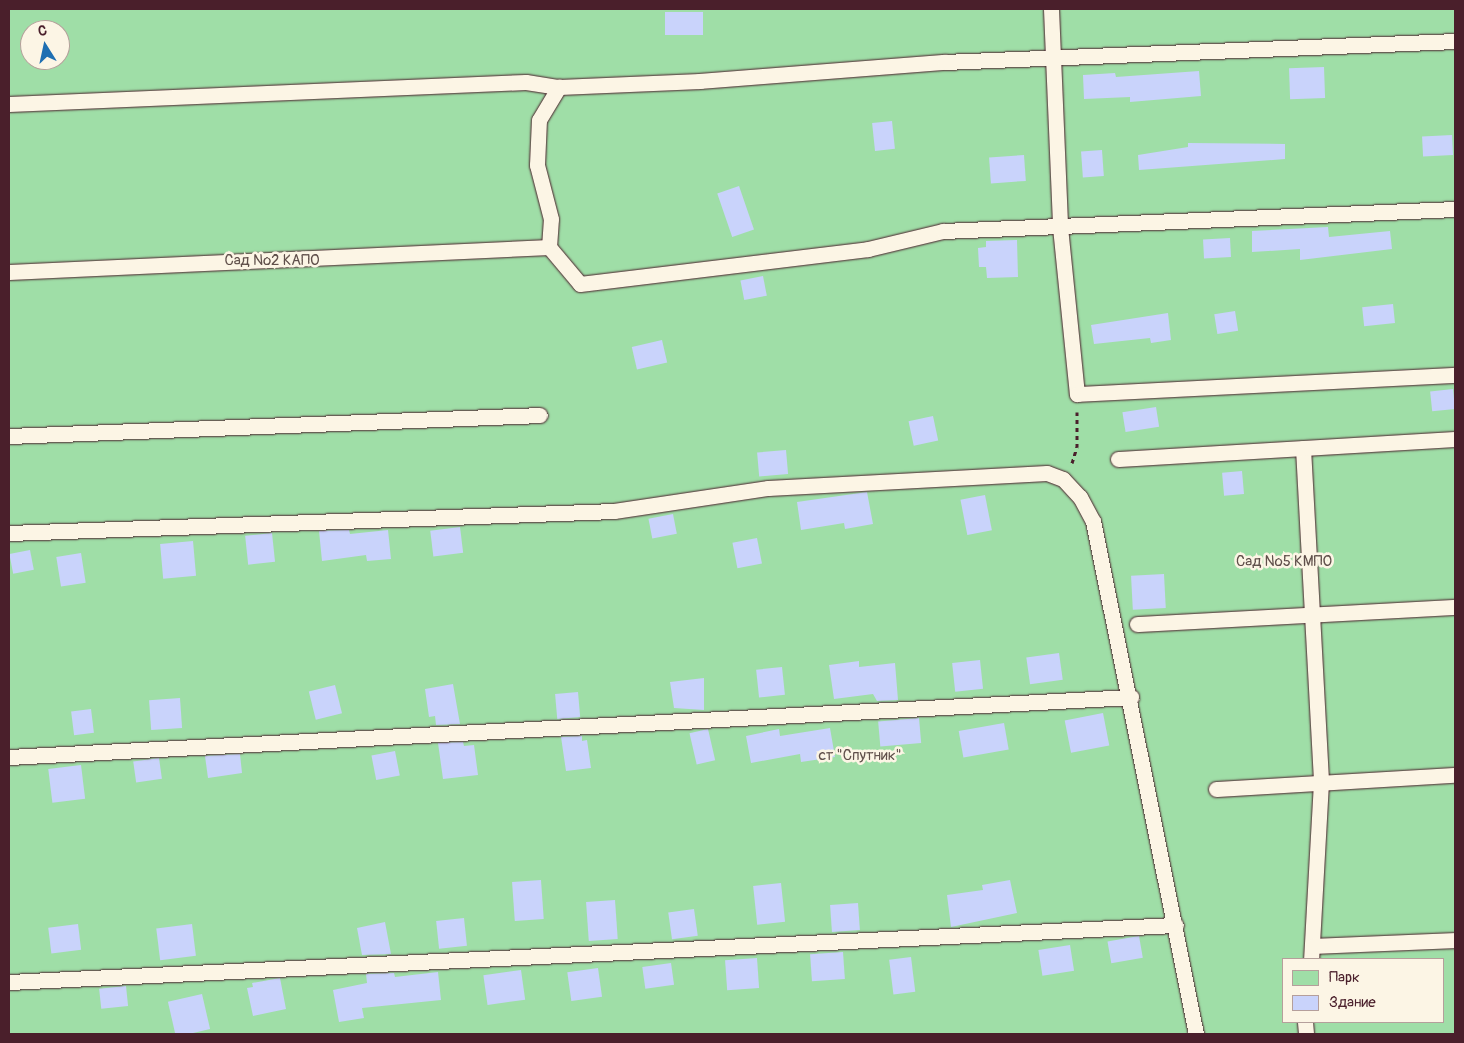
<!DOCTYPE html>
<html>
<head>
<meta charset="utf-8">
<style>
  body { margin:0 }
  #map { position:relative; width:1464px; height:1043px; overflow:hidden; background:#f2eee9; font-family:Pangolin,sans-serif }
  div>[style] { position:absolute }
  .green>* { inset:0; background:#9fdea7 }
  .building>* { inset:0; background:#c9d3fb; transform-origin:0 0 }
  .path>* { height:3px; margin-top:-1.5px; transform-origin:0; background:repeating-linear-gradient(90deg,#4a1f2b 0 4px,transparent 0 8px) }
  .roads { filter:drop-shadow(0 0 1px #4a1f2b) drop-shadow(0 0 1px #4a1f2b) }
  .service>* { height:15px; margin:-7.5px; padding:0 7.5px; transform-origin:7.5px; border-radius:7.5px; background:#fcf5e5 }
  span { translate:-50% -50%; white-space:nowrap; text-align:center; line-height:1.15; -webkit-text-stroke:5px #fcf5e5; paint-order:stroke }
  .park-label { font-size:15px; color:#5f4f4a }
  .frame { position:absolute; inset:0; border:10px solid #4a1f2b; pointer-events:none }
  .legend { position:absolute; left:1282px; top:958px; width:162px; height:65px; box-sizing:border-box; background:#fcf5e5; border:1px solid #b59f9b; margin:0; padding:6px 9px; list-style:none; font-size:15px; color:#4a1f2b }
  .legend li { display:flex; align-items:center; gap:10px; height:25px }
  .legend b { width:25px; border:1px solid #b59f9b }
  .north { position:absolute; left:20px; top:20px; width:50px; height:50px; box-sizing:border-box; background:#fcf5e5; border:1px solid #b59f9b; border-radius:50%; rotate:350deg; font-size:14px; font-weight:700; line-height:20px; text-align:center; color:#4a1f2b }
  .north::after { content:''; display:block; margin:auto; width:18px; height:22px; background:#1f6fb2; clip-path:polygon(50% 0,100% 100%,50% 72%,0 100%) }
</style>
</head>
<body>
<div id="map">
  <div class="green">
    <div style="clip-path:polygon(evenodd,9px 9px,1455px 9px,1455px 1034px,9px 1034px,9px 9px,30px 30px,60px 30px,60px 60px,30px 60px,30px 30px,9px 9px,1283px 959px,1443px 959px,1443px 1022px,1283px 1022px,1283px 959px)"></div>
  </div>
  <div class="building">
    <div style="left:703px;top:12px;width:23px;height:38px;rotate:90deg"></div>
    <div style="left:1324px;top:67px;width:31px;height:35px;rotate:88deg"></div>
    <div style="clip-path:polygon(1199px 71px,1201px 96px,1130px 102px,1130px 97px,1084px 99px,1083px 75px,1115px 73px,1116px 77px)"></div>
    <div style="left:892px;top:121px;width:28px;height:20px;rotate:84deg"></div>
    <div style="left:1452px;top:135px;width:20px;height:30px;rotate:87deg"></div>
    <div style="clip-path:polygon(1188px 143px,1285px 144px,1285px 159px,1139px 170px,1138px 155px,1188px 147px)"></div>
    <div style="left:1102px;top:150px;width:26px;height:21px;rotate:86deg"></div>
    <div style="left:1024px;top:155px;width:26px;height:35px;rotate:86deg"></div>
    <div style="left:739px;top:186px;width:46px;height:23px;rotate:71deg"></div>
    <div style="clip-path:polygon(1328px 227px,1329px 237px,1390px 231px,1392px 249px,1300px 260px,1300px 249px,1252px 252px,1252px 231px)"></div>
    <div style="left:1230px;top:238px;width:19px;height:27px;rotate:87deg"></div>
    <div style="clip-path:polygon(1017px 240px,1018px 277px,987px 278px,986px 267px,979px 267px,978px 248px,986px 247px,986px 241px)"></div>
    <div style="left:763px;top:276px;width:20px;height:23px;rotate:79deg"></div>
    <div style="left:1393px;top:304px;width:19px;height:31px;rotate:84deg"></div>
    <div style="left:1235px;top:311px;width:20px;height:21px;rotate:81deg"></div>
    <div style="clip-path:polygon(1168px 313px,1171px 340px,1151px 343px,1150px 338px,1094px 344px,1091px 325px)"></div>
    <div style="left:662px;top:340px;width:23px;height:31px;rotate:77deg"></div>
    <div style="left:1453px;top:389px;width:20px;height:23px;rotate:84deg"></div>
    <div style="left:1156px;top:407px;width:20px;height:34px;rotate:81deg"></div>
    <div style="left:933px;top:416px;width:25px;height:25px;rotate:78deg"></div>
    <div style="left:786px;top:450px;width:24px;height:29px;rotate:85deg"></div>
    <div style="left:1242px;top:471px;width:23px;height:20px;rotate:85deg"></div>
    <div style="clip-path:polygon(867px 492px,873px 524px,845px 529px,844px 523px,801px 530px,797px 502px)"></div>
    <div style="left:985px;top:495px;width:36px;height:25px;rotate:79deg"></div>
    <div style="left:673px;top:514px;width:20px;height:25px;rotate:79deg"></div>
    <div style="left:460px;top:527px;width:26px;height:30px;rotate:83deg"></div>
    <div style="clip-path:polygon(349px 530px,350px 534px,388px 530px,391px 559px,367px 561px,366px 555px,322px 561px,319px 531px)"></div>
    <div style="left:272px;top:533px;width:29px;height:27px;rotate:84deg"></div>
    <div style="left:757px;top:538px;width:26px;height:25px;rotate:79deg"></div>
    <div style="left:193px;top:541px;width:35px;height:33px;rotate:85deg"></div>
    <div style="left:30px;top:550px;width:20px;height:21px;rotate:79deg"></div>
    <div style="left:81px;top:553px;width:30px;height:25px;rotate:81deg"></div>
    <div style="left:1164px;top:574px;width:34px;height:33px;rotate:87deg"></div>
    <div style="left:1059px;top:653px;width:27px;height:33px;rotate:82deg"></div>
    <div style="left:980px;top:660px;width:29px;height:28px;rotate:84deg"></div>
    <div style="clip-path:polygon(859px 661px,859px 667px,895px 663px,898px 700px,877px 701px,873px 694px,834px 699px,829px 665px)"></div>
    <div style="left:782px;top:667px;width:28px;height:26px;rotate:84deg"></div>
    <div style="clip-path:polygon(704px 678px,704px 710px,674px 708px,670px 682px)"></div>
    <div style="clip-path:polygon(453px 684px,460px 724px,436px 725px,435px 716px,429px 717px,425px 689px)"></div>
    <div style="left:335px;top:685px;width:29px;height:27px;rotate:76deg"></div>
    <div style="left:578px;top:692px;width:25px;height:23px;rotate:85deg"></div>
    <div style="left:180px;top:698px;width:30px;height:31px;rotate:86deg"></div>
    <div style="left:91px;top:709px;width:24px;height:20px;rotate:83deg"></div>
    <div style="left:1103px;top:713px;width:33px;height:39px;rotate:79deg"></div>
    <div style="left:919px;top:718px;width:25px;height:41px;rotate:85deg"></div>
    <div style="left:1004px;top:723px;width:27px;height:46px;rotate:80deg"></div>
    <div style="clip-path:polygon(830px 728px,835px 757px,801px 762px,800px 754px,751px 763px,746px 736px,779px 729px,780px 736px)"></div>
    <div style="left:708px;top:729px;width:32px;height:19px;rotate:77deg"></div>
    <div style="clip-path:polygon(582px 736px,582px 741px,587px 740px,591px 768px,566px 771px,561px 737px)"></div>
    <div style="clip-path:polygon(463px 742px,464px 746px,474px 745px,478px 775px,443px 779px,438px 743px)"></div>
    <div style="left:395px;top:751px;width:25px;height:24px;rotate:79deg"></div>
    <div style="clip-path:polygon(240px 754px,242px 773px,208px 778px,205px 756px)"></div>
    <div style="left:159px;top:758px;width:21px;height:26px;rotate:82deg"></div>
    <div style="left:81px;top:765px;width:34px;height:33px;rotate:83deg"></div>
    <div style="left:541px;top:880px;width:39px;height:29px;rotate:86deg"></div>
    <div style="clip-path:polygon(1010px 880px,1017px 913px,951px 927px,947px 895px,983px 890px,982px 885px)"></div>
    <div style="left:781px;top:883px;width:39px;height:28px;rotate:84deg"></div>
    <div style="left:615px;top:900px;width:39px;height:29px;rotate:86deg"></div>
    <div style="left:858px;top:903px;width:27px;height:28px;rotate:86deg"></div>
    <div style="left:694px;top:909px;width:27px;height:26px;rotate:82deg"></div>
    <div style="left:464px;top:918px;width:28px;height:28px;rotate:84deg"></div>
    <div style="clip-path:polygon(385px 922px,391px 954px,362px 955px,357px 928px)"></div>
    <div style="left:78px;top:924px;width:26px;height:30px;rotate:83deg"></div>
    <div style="left:192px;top:924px;width:32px;height:36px;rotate:83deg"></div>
    <div style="left:1139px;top:936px;width:22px;height:32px;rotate:80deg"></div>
    <div style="left:1070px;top:945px;width:26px;height:32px;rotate:81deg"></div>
    <div style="left:843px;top:952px;width:27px;height:33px;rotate:86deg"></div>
    <div style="left:911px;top:957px;width:35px;height:22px;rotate:83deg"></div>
    <div style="left:757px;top:958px;width:30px;height:32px;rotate:86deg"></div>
    <div style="left:671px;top:963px;width:22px;height:29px;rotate:82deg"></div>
    <div style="left:598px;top:968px;width:29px;height:31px;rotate:82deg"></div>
    <div style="left:521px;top:970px;width:30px;height:38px;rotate:82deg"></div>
    <div style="clip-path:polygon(438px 972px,441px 1000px,362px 1008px,364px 1018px,339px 1022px,333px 990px,367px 983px,366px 974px,394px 973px,395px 977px)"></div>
    <div style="clip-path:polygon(280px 978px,286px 1009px,253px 1016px,247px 988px,253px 987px,252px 983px)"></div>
    <div style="left:126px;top:986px;width:20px;height:27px;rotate:84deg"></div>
    <div style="left:202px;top:994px;width:36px;height:35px;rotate:77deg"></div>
  </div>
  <div class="path">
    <div style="left:1072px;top:463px;width:17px;rotate:-73deg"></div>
    <div style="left:1077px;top:447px;width:35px;rotate:-90deg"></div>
  </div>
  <div class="roads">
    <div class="service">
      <div style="left:1051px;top:9px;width:218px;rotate:87.6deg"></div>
      <div style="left:1060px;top:227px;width:168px;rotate:84.2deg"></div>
      <div style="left:1077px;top:394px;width:378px;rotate:-2.9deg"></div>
      <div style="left:9px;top:104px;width:517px;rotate:-2.44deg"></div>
      <div style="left:526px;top:82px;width:33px;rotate:9deg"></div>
      <div style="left:559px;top:87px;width:141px;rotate:-2.4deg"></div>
      <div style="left:700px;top:81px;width:245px;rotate:-4.5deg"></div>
      <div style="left:944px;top:62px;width:511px;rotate:-2.35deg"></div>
      <div style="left:549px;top:247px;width:28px;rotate:-86deg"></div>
      <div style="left:551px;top:219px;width:56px;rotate:-104.5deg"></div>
      <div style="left:537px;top:165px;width:45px;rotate:-87.5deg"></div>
      <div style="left:539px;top:120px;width:39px;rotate:-59deg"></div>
      <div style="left:9px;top:272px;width:541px;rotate:-2.65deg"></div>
      <div style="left:549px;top:247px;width:48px;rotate:50deg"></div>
      <div style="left:580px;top:284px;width:290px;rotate:-6.9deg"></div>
      <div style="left:868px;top:249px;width:77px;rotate:-13.5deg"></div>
      <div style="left:943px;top:231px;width:512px;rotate:-2.46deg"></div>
      <div style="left:9px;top:436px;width:531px;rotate:-2.26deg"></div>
      <div style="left:1303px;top:448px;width:334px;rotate:86.9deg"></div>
      <div style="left:1321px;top:782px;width:177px;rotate:93.2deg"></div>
      <div style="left:1118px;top:459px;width:338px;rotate:-3.4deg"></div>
      <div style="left:9px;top:533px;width:605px;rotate:-2.08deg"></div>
      <div style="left:614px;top:511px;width:156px;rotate:-8.5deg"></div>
      <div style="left:768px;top:488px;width:279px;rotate:-3.1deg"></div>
      <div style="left:1047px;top:473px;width:17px;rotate:21deg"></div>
      <div style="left:1063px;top:479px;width:25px;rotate:47deg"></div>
      <div style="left:1080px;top:497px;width:27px;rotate:62deg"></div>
      <div style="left:1093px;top:521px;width:523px;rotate:78.65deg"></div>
      <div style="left:1137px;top:624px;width:318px;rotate:-3.1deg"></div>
      <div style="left:9px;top:757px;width:1124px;rotate:-3.06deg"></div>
      <div style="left:1216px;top:789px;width:239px;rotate:-3.4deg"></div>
      <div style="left:1313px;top:946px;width:142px;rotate:-2.4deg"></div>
      <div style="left:9px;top:982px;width:1168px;rotate:-2.8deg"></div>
      <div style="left:1305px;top:1022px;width:12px;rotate:85deg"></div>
    </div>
  </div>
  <div class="park-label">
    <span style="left:272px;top:261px">Сад №2 КАПО</span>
    <span style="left:1284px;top:562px">Сад №5 КМПО</span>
    <span style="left:860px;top:756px">ст "Спутник"</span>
  </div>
  <div class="frame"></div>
  <ul class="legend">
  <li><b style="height:14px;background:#9fdea7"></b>Парк</li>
  <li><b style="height:14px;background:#c9d3fb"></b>Здание</li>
  </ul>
  <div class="north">С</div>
</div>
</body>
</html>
